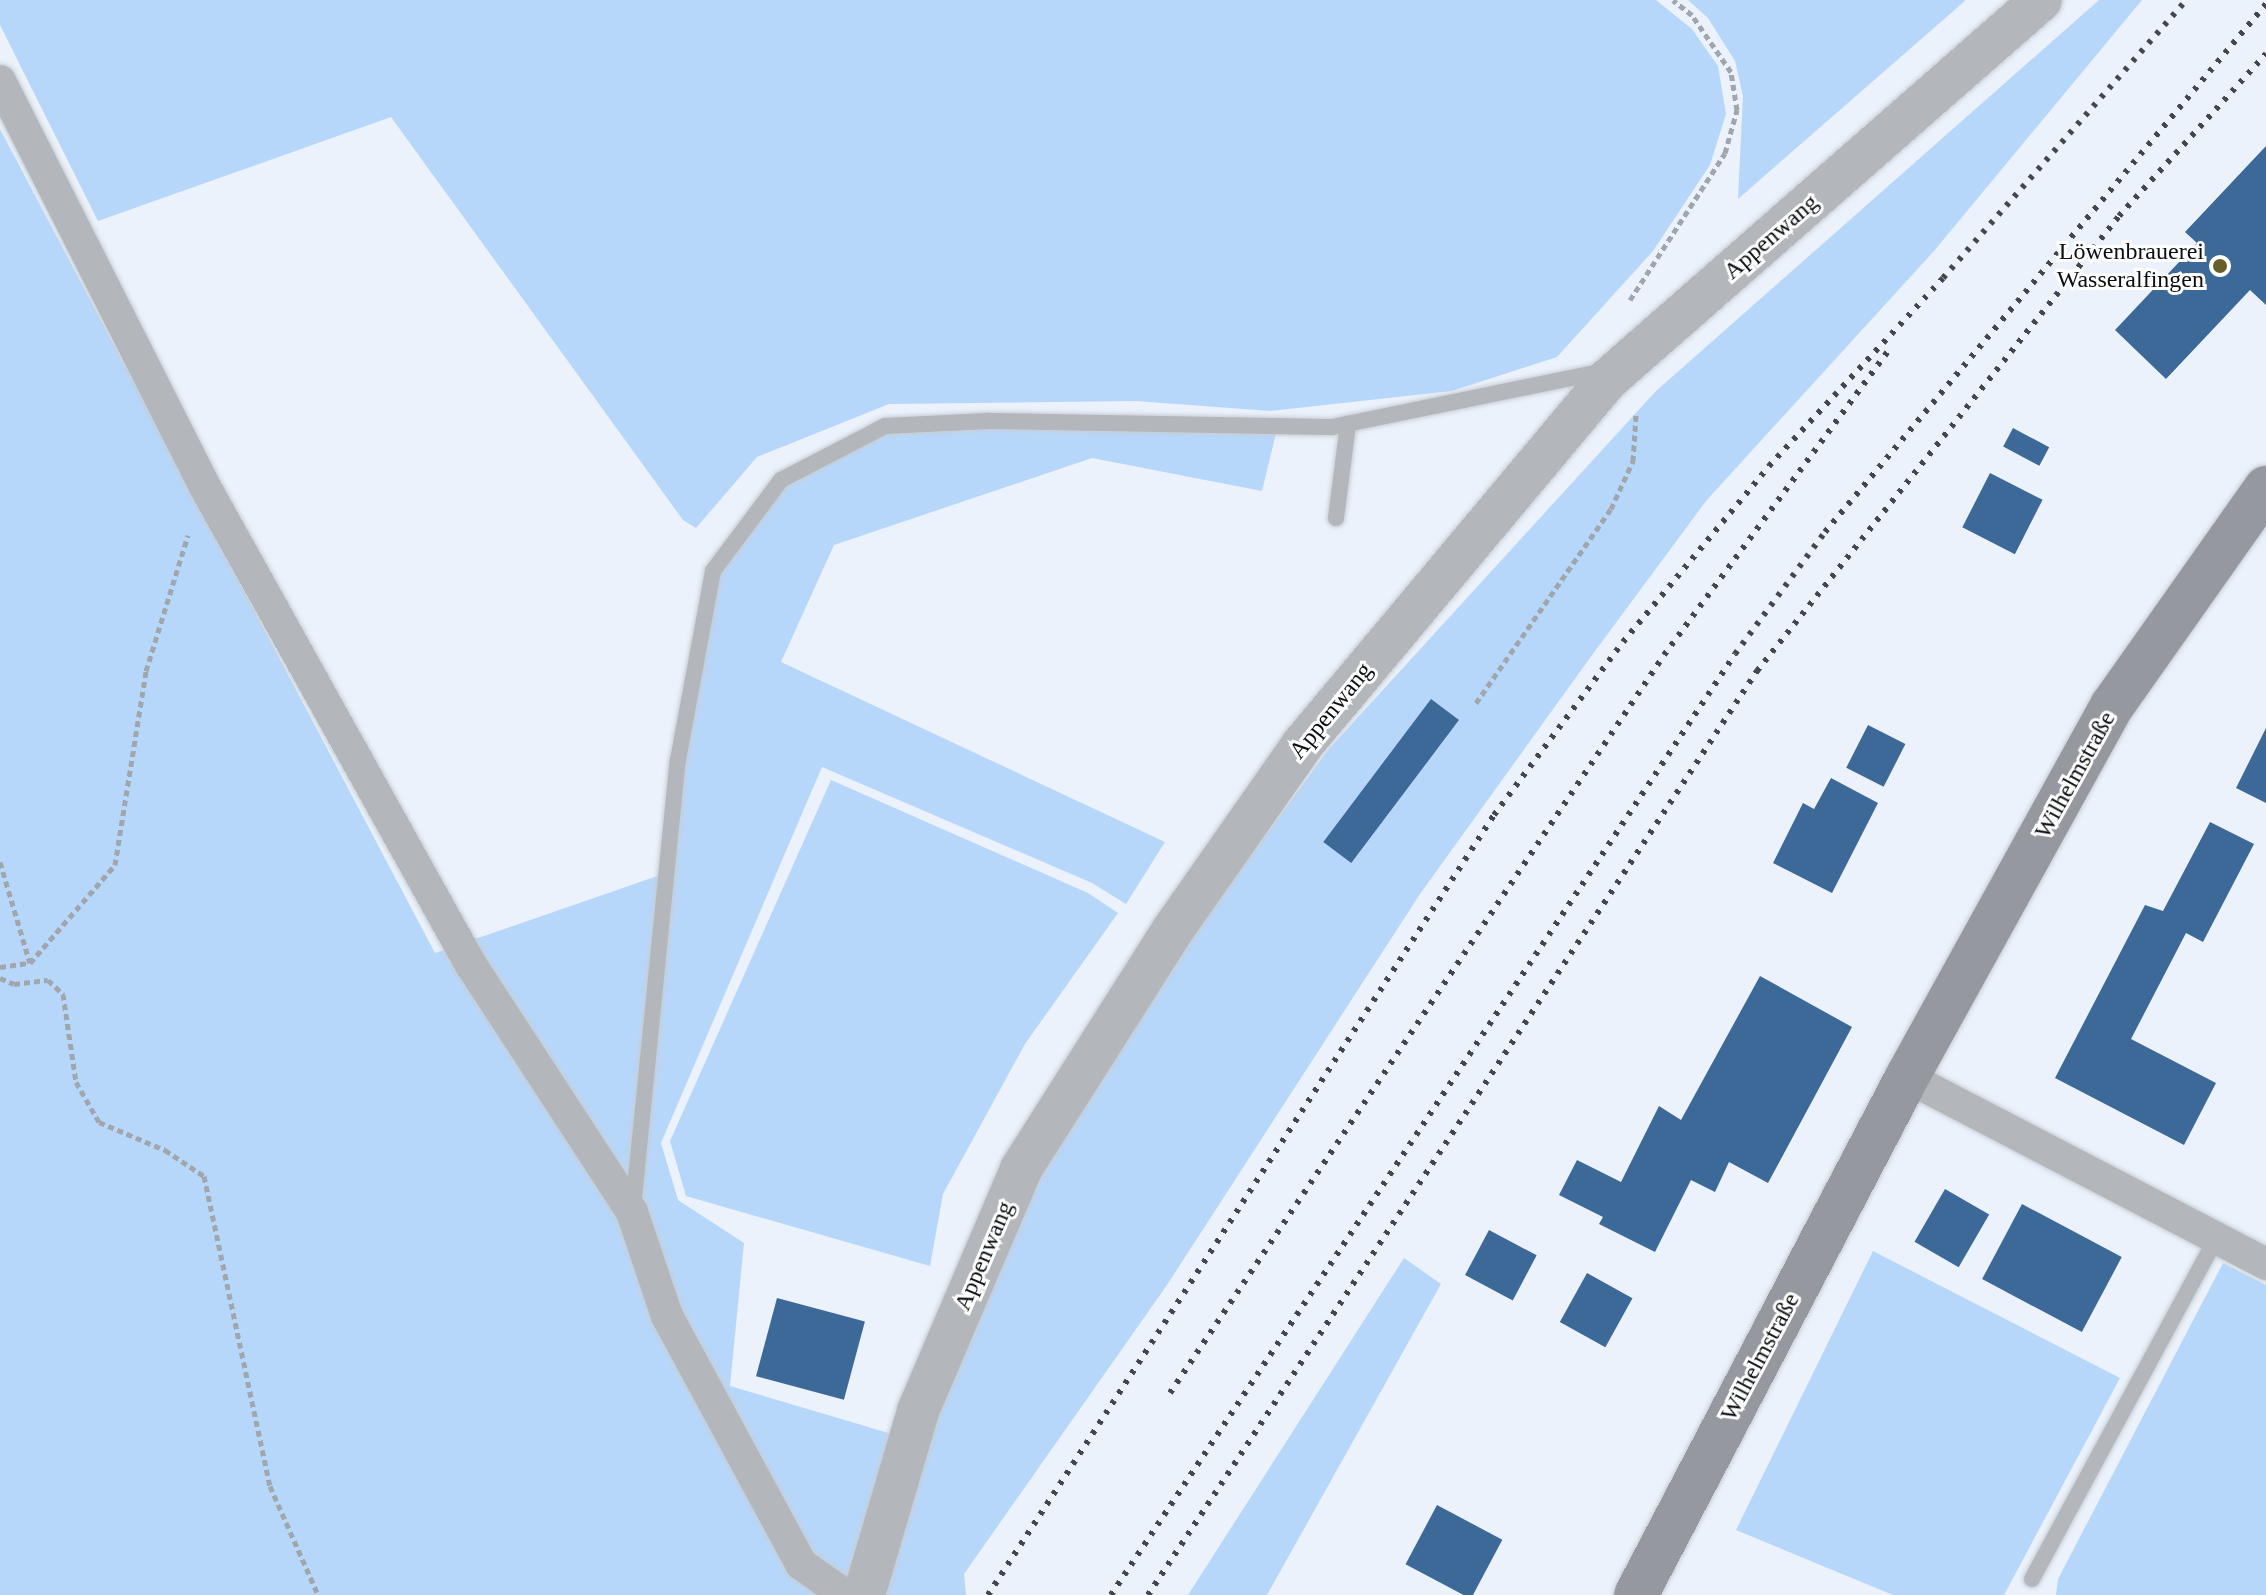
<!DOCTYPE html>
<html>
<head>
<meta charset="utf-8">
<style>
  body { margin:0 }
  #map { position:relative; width:2266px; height:1595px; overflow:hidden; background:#ebf2fb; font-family:"Times New Roman",serif }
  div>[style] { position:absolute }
  .green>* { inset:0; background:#b7d7fa }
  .building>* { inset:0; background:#3d6998; transform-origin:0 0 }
  .path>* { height:5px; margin-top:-2.5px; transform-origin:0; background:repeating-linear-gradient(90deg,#a0a6ac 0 6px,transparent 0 10px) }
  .roads { filter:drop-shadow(0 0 2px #c7ced5) drop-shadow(0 0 2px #c7ced5) }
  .service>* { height:16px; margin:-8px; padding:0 8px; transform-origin:8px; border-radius:8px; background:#b3b6ba }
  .minor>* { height:32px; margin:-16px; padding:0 16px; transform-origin:16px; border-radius:16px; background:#b3b6ba }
  .tertiary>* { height:42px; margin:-21px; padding:0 21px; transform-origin:21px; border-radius:21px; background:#b3b6ba }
  .secondary>* { height:44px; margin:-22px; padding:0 22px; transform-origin:22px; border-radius:22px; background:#95999f }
  .rail>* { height:6px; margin-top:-3px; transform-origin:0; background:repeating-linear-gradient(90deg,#43474b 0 4px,transparent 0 12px) }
  .dots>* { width:22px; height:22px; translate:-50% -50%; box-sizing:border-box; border:4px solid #fefefe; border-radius:50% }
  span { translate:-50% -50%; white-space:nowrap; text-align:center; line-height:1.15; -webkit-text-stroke:6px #fefefe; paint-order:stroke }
  .street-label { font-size:24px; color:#0b0e10 }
  .poi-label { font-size:24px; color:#0b0e10 }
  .right { translate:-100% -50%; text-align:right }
</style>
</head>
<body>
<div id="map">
  <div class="green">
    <div style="clip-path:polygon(0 0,1656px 0,1692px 29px,1718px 66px,1726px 114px,1710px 165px,1653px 251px,1557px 357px,1452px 391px,1270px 411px,1136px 401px,889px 404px,757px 457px,696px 528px,683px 520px,391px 117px,98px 221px,0 25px)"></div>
    <div style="clip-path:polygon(1688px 0,1966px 0,1738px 199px,1743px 96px,1735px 61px,1708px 18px)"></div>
    <div style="clip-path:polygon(2099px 0,2142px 0,1934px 251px,1706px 501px,1587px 662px,1420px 894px,1167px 1285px,964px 1574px,966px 1595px,883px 1595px,933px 1424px,1042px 1170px,1200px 925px,1328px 750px,1656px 391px)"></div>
    <div style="clip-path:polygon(0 129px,435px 953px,666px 873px,713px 571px,781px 480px,885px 426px,1278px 425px,1262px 491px,1092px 458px,834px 545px,781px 662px,1165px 842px,1126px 904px,1092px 883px,822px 767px,661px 1143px,678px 1200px,744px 1243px,730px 1386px,892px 1434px,853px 1595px,0 1595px)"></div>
    <div style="clip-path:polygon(831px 780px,1088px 893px,1118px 913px,1025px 1044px,943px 1194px,930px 1266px,686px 1196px,670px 1141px)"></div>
    <div style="clip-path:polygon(1873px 1251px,2120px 1378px,2004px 1595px,1893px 1595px,1736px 1530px)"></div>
    <div style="clip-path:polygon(1404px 1258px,1441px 1284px,1267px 1595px,1188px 1595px)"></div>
    <div style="clip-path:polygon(2223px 1263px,2266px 1285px,2266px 1595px,2056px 1595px,2058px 1579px)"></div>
  </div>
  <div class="building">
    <div style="clip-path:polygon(2266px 146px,2266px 305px,2250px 290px,2166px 379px,2115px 330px,2197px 243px,2185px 232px)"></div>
    <div style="left:2013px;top:428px;width:41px;height:21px;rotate:28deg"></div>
    <div style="left:1990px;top:473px;width:59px;height:61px;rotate:27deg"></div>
    <div style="left:1431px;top:699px;width:35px;height:179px;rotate:37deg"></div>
    <div style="left:1868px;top:725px;width:42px;height:48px;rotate:27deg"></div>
    <div style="clip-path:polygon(2266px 728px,2266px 803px,2236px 788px)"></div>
    <div style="clip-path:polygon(1831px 778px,1878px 803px,1832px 893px,1773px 863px,1803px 803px,1814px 809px)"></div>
    <div style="clip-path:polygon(2210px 822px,2254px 844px,2203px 942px,2186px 933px,2131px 1039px,2216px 1083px,2184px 1145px,2055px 1078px,2145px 905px,2163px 911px)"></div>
    <div style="clip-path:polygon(1760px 976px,1852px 1027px,1768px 1183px,1729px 1162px,1715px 1192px,1691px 1180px,1655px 1252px,1599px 1224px,1603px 1217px,1559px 1195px,1577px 1160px,1621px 1182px,1659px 1106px,1681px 1120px)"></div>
    <div style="left:1945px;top:1189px;width:51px;height:61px;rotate:30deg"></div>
    <div style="left:2022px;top:1204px;width:113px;height:85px;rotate:28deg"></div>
    <div style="left:1489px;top:1230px;width:54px;height:51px;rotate:28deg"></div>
    <div style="left:1587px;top:1273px;width:52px;height:56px;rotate:29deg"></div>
    <div style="left:777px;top:1298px;width:91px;height:81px;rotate:15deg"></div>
    <div style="left:1437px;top:1505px;width:74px;height:67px;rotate:28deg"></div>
  </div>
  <div class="path">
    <div style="left:1630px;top:300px;width:175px;rotate:-57.1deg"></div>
    <div style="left:1725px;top:153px;width:45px;rotate:-74.4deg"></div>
    <div style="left:1737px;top:110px;width:38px;rotate:-99deg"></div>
    <div style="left:1731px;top:72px;width:69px;rotate:-124.4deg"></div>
    <div style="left:1692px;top:15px;width:24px;rotate:-142deg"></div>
    <div style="left:1476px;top:703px;width:236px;rotate:-55.2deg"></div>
    <div style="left:1611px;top:509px;width:53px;rotate:-65.4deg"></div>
    <div style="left:1633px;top:461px;width:47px;rotate:-86.3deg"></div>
    <div style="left:0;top:862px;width:105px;rotate:73.5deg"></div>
    <div style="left:0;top:967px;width:30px;rotate:-8deg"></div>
    <div style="left:30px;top:963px;width:130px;rotate:-49.1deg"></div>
    <div style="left:115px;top:865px;width:196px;rotate:-80.9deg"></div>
    <div style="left:146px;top:671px;width:142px;rotate:-72.8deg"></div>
    <div style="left:0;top:978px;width:15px;rotate:23deg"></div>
    <div style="left:14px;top:984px;width:34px;rotate:-7deg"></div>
    <div style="left:48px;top:980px;width:21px;rotate:43deg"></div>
    <div style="left:63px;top:994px;width:89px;rotate:81.6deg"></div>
    <div style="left:76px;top:1082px;width:46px;rotate:60.1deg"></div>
    <div style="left:99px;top:1122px;width:72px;rotate:23deg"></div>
    <div style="left:165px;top:1150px;width:47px;rotate:33.7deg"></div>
    <div style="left:204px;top:1176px;width:317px;rotate:78deg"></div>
    <div style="left:270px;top:1486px;width:119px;rotate:66.2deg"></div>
  </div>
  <div class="roads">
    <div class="service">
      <div style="left:1336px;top:518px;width:95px;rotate:-82.7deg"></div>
      <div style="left:633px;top:1208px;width:450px;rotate:-84.3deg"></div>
      <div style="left:678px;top:760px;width:192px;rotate:-79.5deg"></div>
      <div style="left:713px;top:571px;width:114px;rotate:-53.2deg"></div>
      <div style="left:781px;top:480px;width:117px;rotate:-27.4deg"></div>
      <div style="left:885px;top:426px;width:103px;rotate:-2.8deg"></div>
      <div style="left:988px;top:421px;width:344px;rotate:1deg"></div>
      <div style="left:1332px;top:427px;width:268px;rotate:-11.6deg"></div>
      <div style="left:1594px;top:373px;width:9px;rotate:36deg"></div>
      <div style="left:2032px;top:1579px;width:387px;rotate:-61.6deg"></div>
    </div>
    <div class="minor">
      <div style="left:0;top:81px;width:453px;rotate:63.2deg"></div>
      <div style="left:204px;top:485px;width:549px;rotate:60.92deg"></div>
      <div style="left:471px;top:965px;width:295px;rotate:56.9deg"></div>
      <div style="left:632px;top:1212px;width:110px;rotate:71.4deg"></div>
      <div style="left:667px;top:1316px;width:282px;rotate:61.6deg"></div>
      <div style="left:801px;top:1564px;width:54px;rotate:35.2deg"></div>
      <div style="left:1907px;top:1077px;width:405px;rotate:27.5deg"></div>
    </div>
    <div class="tertiary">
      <div style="left:864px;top:1595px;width:192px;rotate:-73.6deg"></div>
      <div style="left:918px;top:1411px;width:263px;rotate:-66.9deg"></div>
      <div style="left:1021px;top:1169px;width:282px;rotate:-57.6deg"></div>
      <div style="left:1172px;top:931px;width:227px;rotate:-55deg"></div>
      <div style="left:1302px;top:745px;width:474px;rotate:-50.1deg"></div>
      <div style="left:1606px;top:381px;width:578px;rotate:-41.21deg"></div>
    </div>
    <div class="secondary">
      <div style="left:1636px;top:1595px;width:585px;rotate:-62.38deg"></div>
      <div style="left:1907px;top:1077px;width:424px;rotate:-61.1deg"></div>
      <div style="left:2112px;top:706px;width:267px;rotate:-54.8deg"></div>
    </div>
  </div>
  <div class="rail">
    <div style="left:1170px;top:1393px;width:888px;rotate:-56.2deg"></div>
    <div style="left:1664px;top:655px;width:380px;rotate:-53.6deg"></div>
    <div style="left:988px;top:1595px;width:930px;rotate:-57.03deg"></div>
    <div style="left:1494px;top:815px;width:216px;rotate:-53.3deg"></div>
    <div style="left:1623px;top:642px;width:229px;rotate:-50.3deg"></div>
    <div style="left:1769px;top:466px;width:256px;rotate:-47.2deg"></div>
    <div style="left:1943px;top:278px;width:369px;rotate:-48.8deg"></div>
    <div style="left:1111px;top:1595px;width:1129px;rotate:-56.45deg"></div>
    <div style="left:1735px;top:654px;width:152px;rotate:-53.6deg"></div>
    <div style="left:1825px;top:532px;width:688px;rotate:-50.13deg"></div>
    <div style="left:1148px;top:1595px;width:1107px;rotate:-56.61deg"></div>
    <div style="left:1757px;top:671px;width:581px;rotate:-51.49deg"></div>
    <div style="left:2119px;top:216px;width:219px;rotate:-47.8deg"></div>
  </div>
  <div class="dots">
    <div style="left:2220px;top:266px;background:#665f2c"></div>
  </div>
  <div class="street-label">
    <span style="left:1771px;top:237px;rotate:-41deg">Appenwang</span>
    <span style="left:1331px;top:711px;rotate:-51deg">Appenwang</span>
    <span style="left:2075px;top:775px;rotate:-61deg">Wilhelmstraße</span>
    <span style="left:984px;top:1256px;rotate:-67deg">Appenwang</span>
    <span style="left:1760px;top:1357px;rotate:-62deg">Wilhelmstraße</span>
  </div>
  <div class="poi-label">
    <span class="right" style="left:2204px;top:266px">Löwenbrauerei<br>Wasseralfingen</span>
  </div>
</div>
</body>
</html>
